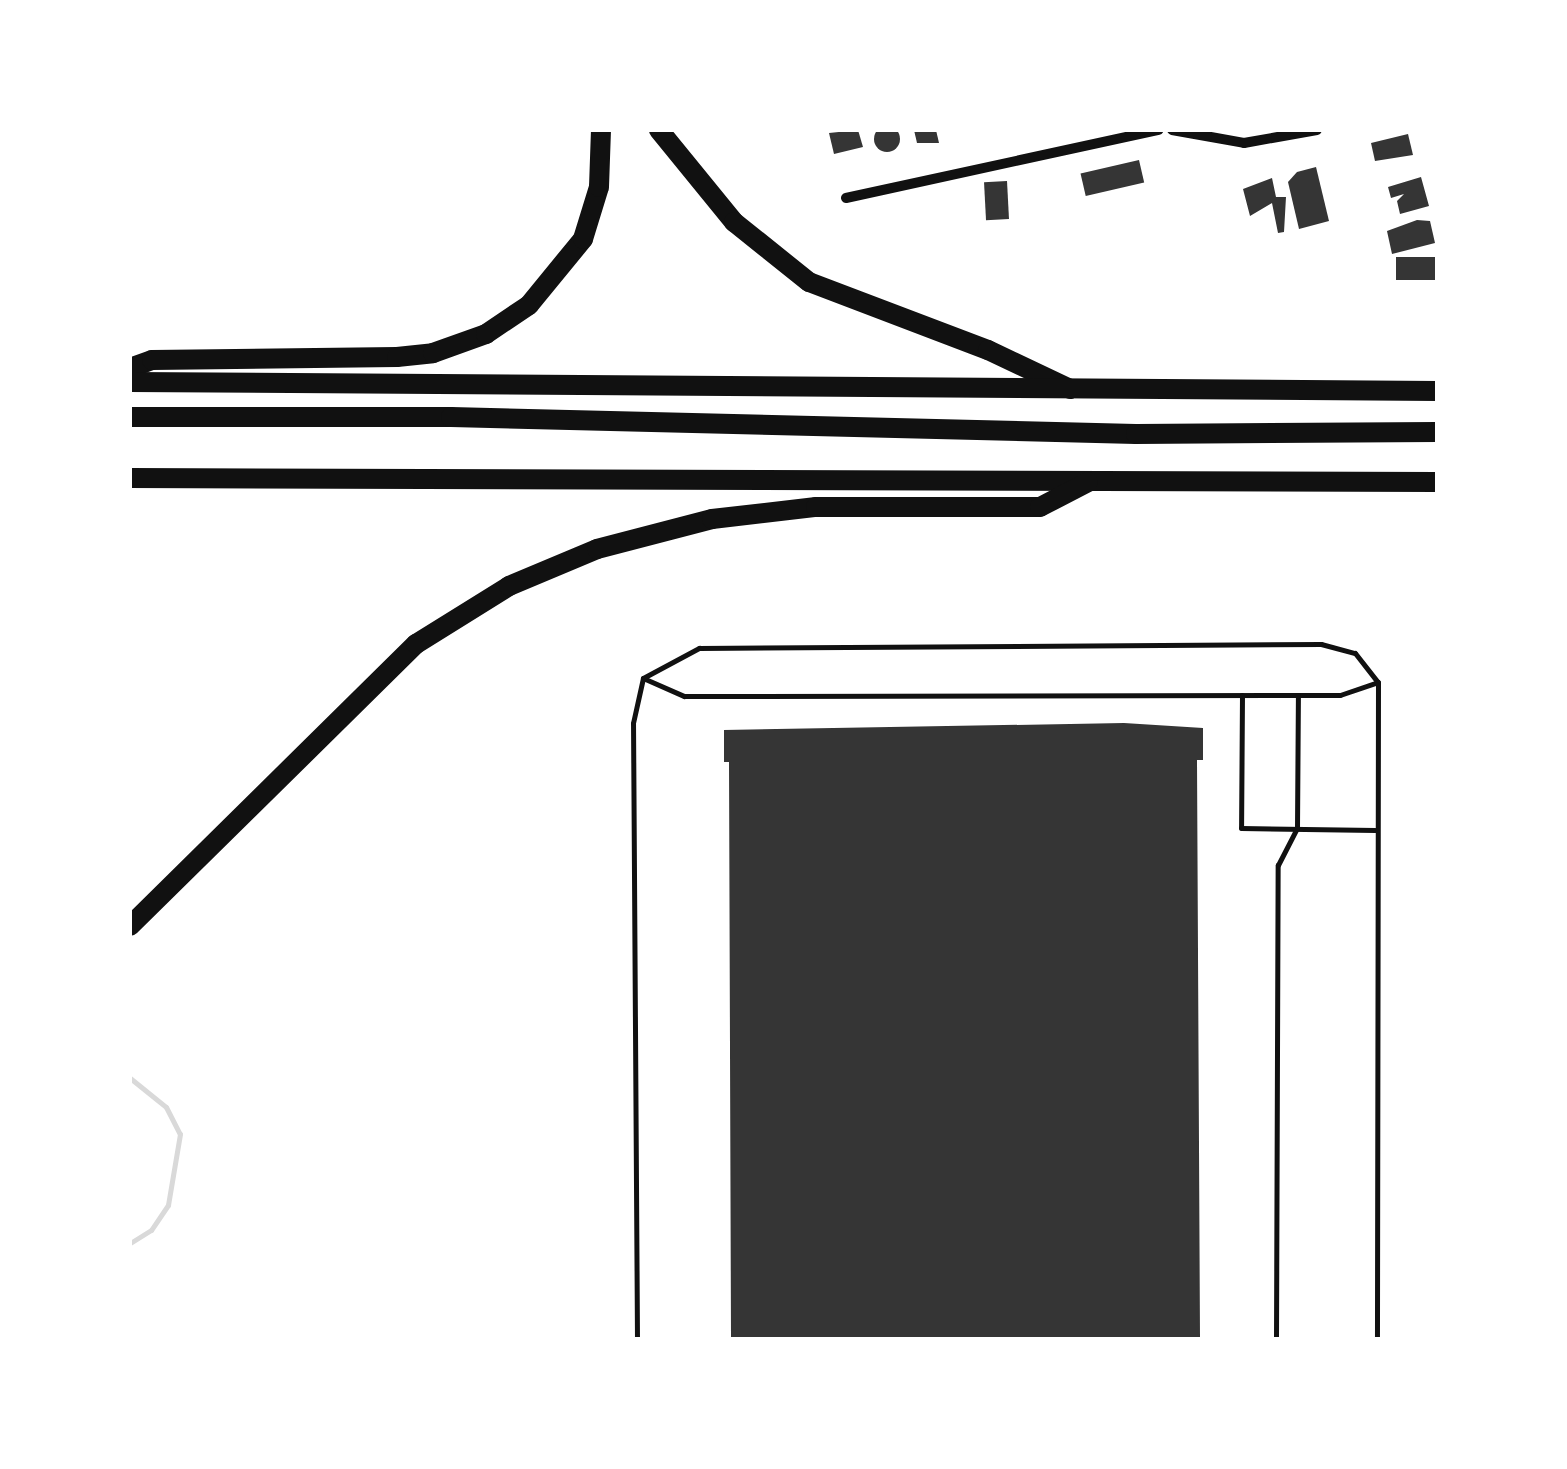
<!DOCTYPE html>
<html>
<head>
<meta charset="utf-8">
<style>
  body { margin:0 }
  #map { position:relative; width:1567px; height:1469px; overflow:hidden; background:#fff; font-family:Montserrat,sans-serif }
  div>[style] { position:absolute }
  .stream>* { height:5px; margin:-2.5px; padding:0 2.5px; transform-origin:2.5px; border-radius:2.5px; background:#d9d9d9 }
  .building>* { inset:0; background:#353535; transform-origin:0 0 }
  .round { border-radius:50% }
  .service>* { height:5px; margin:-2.5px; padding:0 2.5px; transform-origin:2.5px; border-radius:2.5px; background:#111 }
  .minor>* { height:10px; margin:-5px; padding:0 5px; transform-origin:5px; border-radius:5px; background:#111 }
  .motorway>* { height:20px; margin:-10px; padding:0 10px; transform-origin:10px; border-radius:10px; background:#111 }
  span { translate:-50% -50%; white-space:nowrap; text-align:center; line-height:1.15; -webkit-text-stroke:10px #fff; paint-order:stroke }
  .frame { position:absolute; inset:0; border:132px solid #fff; pointer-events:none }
</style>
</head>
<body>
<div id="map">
  <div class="stream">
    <div style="left:130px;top:1078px;width:46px;rotate:38.9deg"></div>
    <div style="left:166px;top:1107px;width:30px;rotate:63deg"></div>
    <div style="left:180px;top:1134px;width:72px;rotate:99.6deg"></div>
    <div style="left:168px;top:1205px;width:30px;rotate:124deg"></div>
    <div style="left:151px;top:1230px;width:25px;rotate:148deg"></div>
  </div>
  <div class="building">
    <div class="round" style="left:874px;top:126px;width:26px;height:26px"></div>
    <div style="clip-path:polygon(858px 130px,863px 147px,834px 154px,829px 133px)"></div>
    <div style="clip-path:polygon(914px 130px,936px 130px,939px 143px,917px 143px)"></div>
    <div style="clip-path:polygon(1408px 134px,1413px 155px,1375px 161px,1371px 143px)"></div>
    <div style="left:1139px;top:160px;width:23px;height:60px;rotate:77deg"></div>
    <div style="clip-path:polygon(1316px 167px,1329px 221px,1299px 229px,1288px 182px,1297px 172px)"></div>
    <div style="clip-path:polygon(1421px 177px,1429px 206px,1400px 214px,1397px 201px,1404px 194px,1391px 198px,1388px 187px)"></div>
    <div style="clip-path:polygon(1272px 178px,1276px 197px,1286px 197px,1284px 232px,1278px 233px,1272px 203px,1250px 216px,1243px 189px)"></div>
    <div style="left:1007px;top:181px;width:38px;height:23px;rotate:87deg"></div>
    <div style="clip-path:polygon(1417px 220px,1430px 221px,1435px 243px,1392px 254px,1387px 231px)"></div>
    <div style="left:1437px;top:257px;width:23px;height:41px;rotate:90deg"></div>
    <div style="clip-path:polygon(1124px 723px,1203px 728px,1203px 760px,1197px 760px,1200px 1339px,731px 1339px,729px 762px,724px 762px,724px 730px)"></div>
  </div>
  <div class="service">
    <div style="left:643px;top:678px;width:45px;rotate:23.7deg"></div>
    <div style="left:684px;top:696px;width:656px;rotate:-0.09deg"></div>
    <div style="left:1340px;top:695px;width:40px;rotate:-18.9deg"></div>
    <div style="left:1242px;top:695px;width:133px;rotate:90.4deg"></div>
    <div style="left:1241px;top:828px;width:134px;rotate:0.9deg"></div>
    <div style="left:637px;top:1339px;width:616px;rotate:-90.37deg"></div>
    <div style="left:633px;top:723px;width:46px;rotate:-77.5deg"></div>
    <div style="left:643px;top:678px;width:64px;rotate:-28.2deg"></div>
    <div style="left:699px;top:648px;width:622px;rotate:-0.37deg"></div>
    <div style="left:1321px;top:644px;width:35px;rotate:15deg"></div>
    <div style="left:1355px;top:653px;width:37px;rotate:52deg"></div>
    <div style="left:1378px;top:682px;width:657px;rotate:90.09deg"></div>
    <div style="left:1276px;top:1339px;width:474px;rotate:-89.8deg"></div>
    <div style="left:1278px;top:865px;width:42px;rotate:-62.8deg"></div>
    <div style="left:1297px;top:828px;width:133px;rotate:-89.6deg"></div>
  </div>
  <div class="minor">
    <div style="left:1172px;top:130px;width:73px;rotate:10.2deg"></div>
    <div style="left:1244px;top:143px;width:74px;rotate:-10.1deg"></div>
    <div style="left:846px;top:198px;width:320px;rotate:-12.3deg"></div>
  </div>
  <div class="motorway">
    <div style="left:659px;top:130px;width:119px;rotate:50.8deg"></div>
    <div style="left:734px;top:222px;width:96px;rotate:38.7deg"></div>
    <div style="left:809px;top:282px;width:191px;rotate:20.8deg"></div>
    <div style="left:988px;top:350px;width:91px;rotate:25.4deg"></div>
    <div style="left:130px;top:368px;width:23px;rotate:-20deg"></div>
    <div style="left:152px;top:360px;width:245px;rotate:-0.7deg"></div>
    <div style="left:397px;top:357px;width:36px;rotate:-6deg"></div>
    <div style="left:433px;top:353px;width:56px;rotate:-19.7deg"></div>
    <div style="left:486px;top:334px;width:52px;rotate:-34deg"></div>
    <div style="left:529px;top:305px;width:85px;rotate:-50.7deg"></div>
    <div style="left:583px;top:239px;width:54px;rotate:-72.9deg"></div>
    <div style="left:599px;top:187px;width:57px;rotate:-88deg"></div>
    <div style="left:130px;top:382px;width:1307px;rotate:0.39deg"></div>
    <div style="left:130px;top:417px;width:321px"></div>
    <div style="left:451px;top:417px;width:685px;rotate:1.42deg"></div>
    <div style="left:1136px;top:434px;width:301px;rotate:-0.4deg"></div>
    <div style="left:130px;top:478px;width:1307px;rotate:0.18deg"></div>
    <div style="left:130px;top:926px;width:402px;rotate:-44.6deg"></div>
    <div style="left:416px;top:644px;width:110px;rotate:-31.9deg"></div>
    <div style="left:509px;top:586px;width:95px;rotate:-22.8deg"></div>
    <div style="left:597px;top:549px;width:119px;rotate:-14.6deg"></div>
    <div style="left:712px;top:519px;width:105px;rotate:-6.6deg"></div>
    <div style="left:816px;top:507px;width:224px"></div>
    <div style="left:1040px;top:507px;width:54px;rotate:-27.5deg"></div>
  </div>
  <div class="frame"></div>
</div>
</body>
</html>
